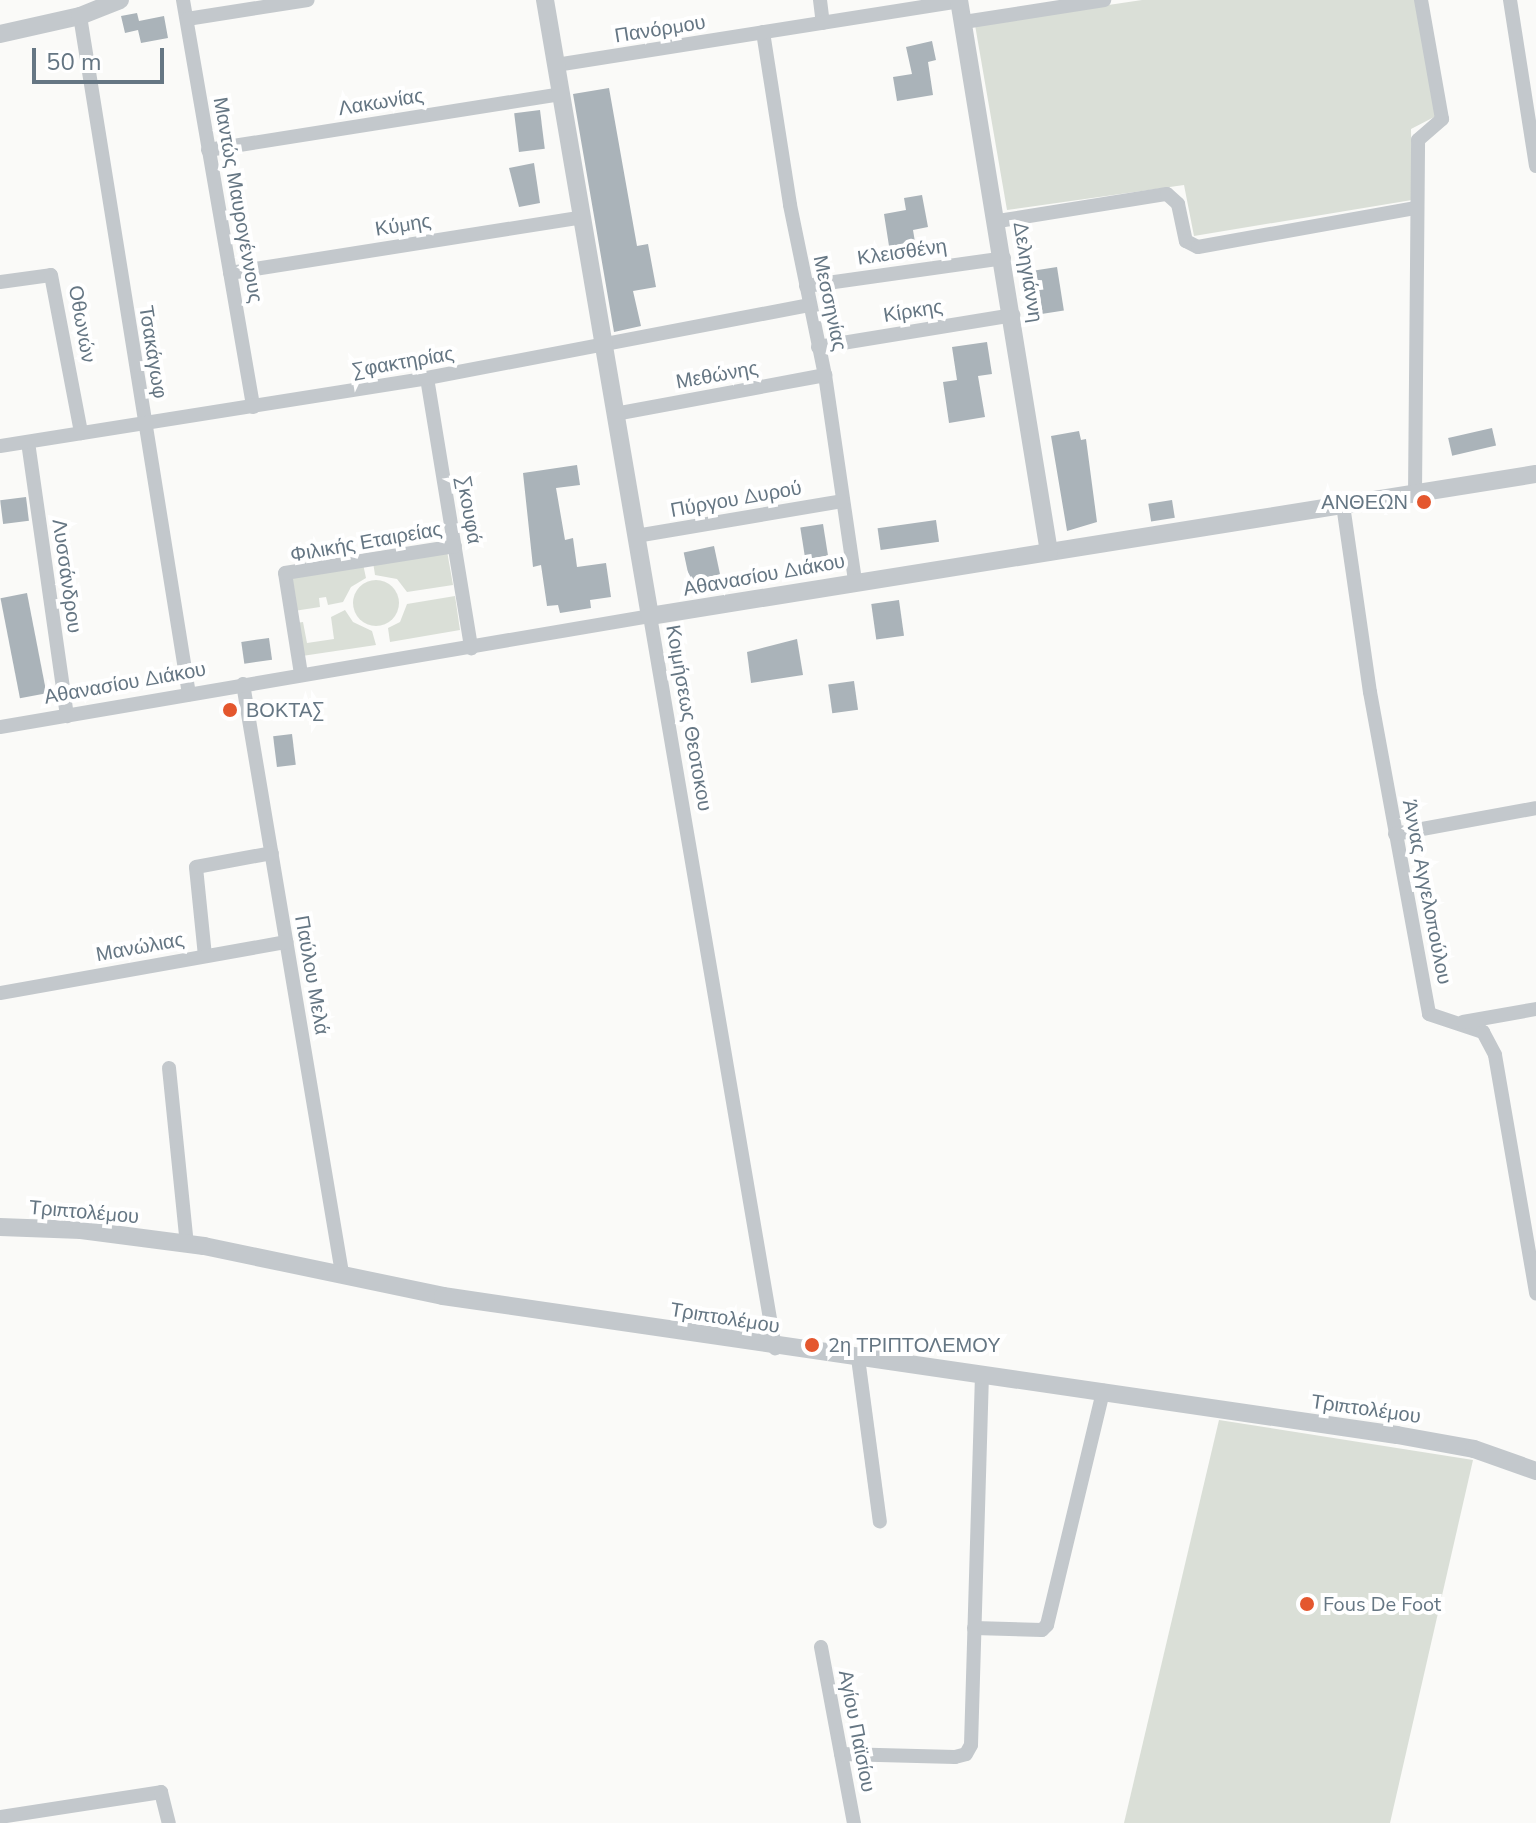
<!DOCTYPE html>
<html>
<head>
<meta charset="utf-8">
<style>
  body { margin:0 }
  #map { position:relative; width:1536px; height:1823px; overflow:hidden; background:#fafaf8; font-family:"Nunito Sans",sans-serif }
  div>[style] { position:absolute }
  .green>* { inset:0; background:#dadfd7 }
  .round { border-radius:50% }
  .building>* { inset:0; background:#aab3b9; transform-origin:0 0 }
  .minor>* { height:14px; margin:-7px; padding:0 7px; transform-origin:7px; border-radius:7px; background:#c3c8cc }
  .tertiary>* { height:18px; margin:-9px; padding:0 9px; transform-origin:9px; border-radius:9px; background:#c3c8cc }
  .dots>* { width:22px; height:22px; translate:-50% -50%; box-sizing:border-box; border:4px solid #fff; border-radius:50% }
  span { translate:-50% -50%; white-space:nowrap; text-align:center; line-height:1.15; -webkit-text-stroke:8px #fff; paint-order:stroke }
  .street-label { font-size:20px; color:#657683 }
  .poi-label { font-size:20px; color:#657683 }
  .right { translate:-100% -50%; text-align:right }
  .left { translate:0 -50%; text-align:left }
  .scale { position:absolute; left:32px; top:48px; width:132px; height:36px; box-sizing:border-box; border:4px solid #657683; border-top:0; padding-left:10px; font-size:24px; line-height:28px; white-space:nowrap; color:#657683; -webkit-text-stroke:6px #fff; paint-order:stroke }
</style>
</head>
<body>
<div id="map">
  <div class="green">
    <div style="clip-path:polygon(1142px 0,1422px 0,1440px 114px,1411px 129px,1412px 200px,1194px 236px,1184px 185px,1007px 210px,975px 25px)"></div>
    <div style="clip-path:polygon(447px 551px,453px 585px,407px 592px,397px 579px,375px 575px,373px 562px)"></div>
    <div style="clip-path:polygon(363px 564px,366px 578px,351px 587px,343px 602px,328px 605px,326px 597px,319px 598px,320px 607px,294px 611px,288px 576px)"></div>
    <div class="round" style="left:353px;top:580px;width:46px;height:46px"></div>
    <div style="clip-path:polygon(455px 596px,460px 630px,390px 642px,388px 628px,400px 622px,407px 604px)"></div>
    <div style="clip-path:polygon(345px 610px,353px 622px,372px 631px,376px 645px,302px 656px,296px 623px,303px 622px,307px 643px,334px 639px,331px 617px)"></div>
    <div style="clip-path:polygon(1219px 1420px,1473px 1460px,1390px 1823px,1124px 1823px)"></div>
  </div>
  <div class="building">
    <div style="clip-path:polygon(137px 13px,139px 21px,164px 16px,168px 38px,141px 43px,138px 30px,125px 33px,121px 16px)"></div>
    <div style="clip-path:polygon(932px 41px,936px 60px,928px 62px,933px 95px,897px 101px,893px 77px,912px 74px,906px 47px)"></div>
    <div style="clip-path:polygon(609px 88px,637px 246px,648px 244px,656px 287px,633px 291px,641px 326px,614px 332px,573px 94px)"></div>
    <div style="left:540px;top:110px;width:39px;height:26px;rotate:83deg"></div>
    <div style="clip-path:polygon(534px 163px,540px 203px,519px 207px,509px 168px)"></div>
    <div style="clip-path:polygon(922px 195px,928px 227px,913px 230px,915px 242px,889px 246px,884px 214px,906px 210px,904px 198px)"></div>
    <div style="left:1057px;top:267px;width:44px;height:34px;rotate:81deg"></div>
    <div style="clip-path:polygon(987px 342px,992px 374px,978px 376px,985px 417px,949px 423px,943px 382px,957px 380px,952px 347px)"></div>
    <div style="left:1492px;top:428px;width:18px;height:45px;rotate:77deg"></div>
    <div style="clip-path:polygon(1079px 431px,1081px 440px,1086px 439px,1097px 522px,1067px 531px,1051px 436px)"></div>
    <div style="clip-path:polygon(577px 465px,580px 485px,556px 488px,565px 540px,573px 538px,577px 567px,606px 563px,611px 597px,590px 600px,591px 608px,560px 613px,558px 605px,547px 606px,541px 565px,533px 567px,523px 473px)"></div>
    <div style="left:26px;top:497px;width:24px;height:26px;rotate:83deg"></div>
    <div style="left:1172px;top:500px;width:18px;height:24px;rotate:81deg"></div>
    <div style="left:936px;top:520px;width:22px;height:59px;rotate:82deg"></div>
    <div style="left:823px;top:524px;width:32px;height:23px;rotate:81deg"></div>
    <div style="left:714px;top:546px;width:29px;height:31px;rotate:78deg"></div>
    <div style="left:27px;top:593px;width:102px;height:27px;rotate:79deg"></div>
    <div style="left:899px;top:600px;width:36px;height:28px;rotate:82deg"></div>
    <div style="left:269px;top:638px;width:22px;height:28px;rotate:82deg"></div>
    <div style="clip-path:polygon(797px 639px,803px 675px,751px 683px,747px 652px)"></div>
    <div style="left:854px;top:681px;width:29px;height:26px;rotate:82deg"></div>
    <div style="left:292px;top:734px;width:31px;height:19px;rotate:83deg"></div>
  </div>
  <div class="minor">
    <div style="left:183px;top:0;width:413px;rotate:80.2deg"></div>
    <div style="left:820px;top:0;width:23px;rotate:83deg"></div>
    <div style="left:1510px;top:0;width:168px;rotate:81.1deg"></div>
    <div style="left:80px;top:16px;width:687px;rotate:80.87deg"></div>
    <div style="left:187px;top:19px;width:122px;rotate:-8.9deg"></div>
    <div style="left:964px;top:22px;width:142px;rotate:-8.9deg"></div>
    <div style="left:763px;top:32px;width:175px;rotate:81.1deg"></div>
    <div style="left:790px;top:205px;width:174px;rotate:78.4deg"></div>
    <div style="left:825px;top:375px;width:208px;rotate:81.7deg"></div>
    <div style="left:556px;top:65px;width:409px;rotate:-9deg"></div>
    <div style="left:208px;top:150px;width:357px;rotate:-9deg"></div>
    <div style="left:998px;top:221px;width:171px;rotate:-9.1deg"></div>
    <div style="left:1167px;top:194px;width:15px;rotate:42deg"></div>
    <div style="left:1178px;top:204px;width:38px;rotate:78deg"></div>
    <div style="left:1186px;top:241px;width:13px;rotate:27deg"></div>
    <div style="left:1198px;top:247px;width:220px;rotate:-10.2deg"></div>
    <div style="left:230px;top:273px;width:356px;rotate:-9deg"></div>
    <div style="left:0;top:282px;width:51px;rotate:-7.8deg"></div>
    <div style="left:51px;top:275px;width:161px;rotate:79.2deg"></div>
    <div style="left:806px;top:286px;width:200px;rotate:-8deg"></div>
    <div style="left:818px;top:347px;width:198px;rotate:-9.3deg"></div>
    <div style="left:427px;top:378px;width:274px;rotate:80.7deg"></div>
    <div style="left:615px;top:414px;width:214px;rotate:-10.5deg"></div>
    <div style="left:28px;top:442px;width:277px;rotate:81.9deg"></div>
    <div style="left:0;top:446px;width:432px;rotate:-9deg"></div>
    <div style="left:427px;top:378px;width:390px;rotate:-10.8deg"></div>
    <div style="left:1415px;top:494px;width:354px;rotate:-89.5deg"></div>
    <div style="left:1418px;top:140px;width:32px;rotate:-41deg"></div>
    <div style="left:1442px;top:119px;width:121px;rotate:-100deg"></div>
    <div style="left:1343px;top:505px;width:189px;rotate:81.8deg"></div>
    <div style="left:1370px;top:692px;width:327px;rotate:79.6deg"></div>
    <div style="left:1429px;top:1014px;width:57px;rotate:18.4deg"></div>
    <div style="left:1483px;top:1032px;width:26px;rotate:62deg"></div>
    <div style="left:1495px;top:1055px;width:242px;rotate:80.2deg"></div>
    <div style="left:636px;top:536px;width:209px;rotate:-9.6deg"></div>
    <div style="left:301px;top:674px;width:102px;rotate:-99deg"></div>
    <div style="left:285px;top:573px;width:172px;rotate:-9deg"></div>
    <div style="left:243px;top:684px;width:597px;rotate:80.46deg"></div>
    <div style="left:0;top:727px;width:659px;rotate:-9.69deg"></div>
    <div style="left:650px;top:616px;width:743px;rotate:80.31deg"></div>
    <div style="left:1395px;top:834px;width:143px;rotate:-10.4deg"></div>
    <div style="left:205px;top:956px;width:89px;rotate:-95.8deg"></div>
    <div style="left:196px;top:867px;width:77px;rotate:-10.4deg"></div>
    <div style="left:0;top:993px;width:291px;rotate:-10.1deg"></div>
    <div style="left:1463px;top:1022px;width:74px;rotate:-10.1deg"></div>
    <div style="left:169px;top:1068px;width:177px;rotate:84.2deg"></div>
    <div style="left:858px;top:1358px;width:165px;rotate:82.4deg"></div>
    <div style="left:974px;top:1628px;width:68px;rotate:1.7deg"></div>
    <div style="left:1042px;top:1630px;width:7px;rotate:-45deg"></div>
    <div style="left:1047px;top:1625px;width:241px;rotate:-76.5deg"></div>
    <div style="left:821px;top:1647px;width:179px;rotate:79.4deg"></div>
    <div style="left:841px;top:1754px;width:114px;rotate:1.5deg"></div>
    <div style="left:955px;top:1757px;width:11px;rotate:-15deg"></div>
    <div style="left:966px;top:1754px;width:10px;rotate:-61deg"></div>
    <div style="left:971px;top:1745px;width:372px;rotate:-88.3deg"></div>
    <div style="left:0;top:1817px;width:163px;rotate:-8.8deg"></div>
    <div style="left:161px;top:1792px;width:32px;rotate:76deg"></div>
  </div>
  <div class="tertiary">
    <div style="left:545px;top:0;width:625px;rotate:80.33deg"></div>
    <div style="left:650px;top:616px;width:897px;rotate:-9.11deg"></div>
    <div style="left:959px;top:0;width:559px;rotate:80.74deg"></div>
    <div style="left:0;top:34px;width:82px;rotate:-12.7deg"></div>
    <div style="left:80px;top:16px;width:43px;rotate:-21.8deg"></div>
    <div style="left:0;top:1227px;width:81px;rotate:2.1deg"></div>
    <div style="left:81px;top:1230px;width:124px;rotate:7.4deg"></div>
    <div style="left:204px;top:1246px;width:244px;rotate:11.8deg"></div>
    <div style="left:443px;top:1296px;width:964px;rotate:8.29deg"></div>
    <div style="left:1397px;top:1435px;width:78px;rotate:10.3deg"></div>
    <div style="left:1474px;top:1449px;width:66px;rotate:19.5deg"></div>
  </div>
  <div class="dots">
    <div style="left:1424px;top:502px;background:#e4572e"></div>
    <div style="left:230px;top:710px;background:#e4572e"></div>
    <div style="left:812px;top:1345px;background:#e4572e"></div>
    <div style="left:1307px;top:1604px;background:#e4572e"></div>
  </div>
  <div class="street-label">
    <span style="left:660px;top:29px;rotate:-9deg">Πανόρμου</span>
    <span style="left:381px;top:102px;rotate:-9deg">Λακωνίας</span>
    <span style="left:238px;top:200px;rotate:80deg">Μαντώς Μαυρογέννους</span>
    <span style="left:403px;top:225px;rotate:-9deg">Κύμης</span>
    <span style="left:902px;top:252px;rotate:-8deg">Κλεισθένη</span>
    <span style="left:1028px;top:272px;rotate:81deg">Δεληγιάννη</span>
    <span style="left:830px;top:303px;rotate:78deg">Μεσσηνίας</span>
    <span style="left:913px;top:311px;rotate:-9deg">Κίρκης</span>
    <span style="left:82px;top:324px;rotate:80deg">Οθωνών</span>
    <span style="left:153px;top:352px;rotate:81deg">Τσακάγωφ</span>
    <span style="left:403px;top:362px;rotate:-10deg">Σφακτηρίας</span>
    <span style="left:717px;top:375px;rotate:-10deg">Μεθώνης</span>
    <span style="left:736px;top:499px;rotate:-10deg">Πύργου Δυρού</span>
    <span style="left:469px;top:510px;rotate:80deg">Σκουφά</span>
    <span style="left:366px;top:542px;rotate:-10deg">Φιλικής Εταιρείας</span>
    <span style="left:764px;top:575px;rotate:-10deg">Αθανασίου Διάκου</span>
    <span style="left:67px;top:576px;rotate:82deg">Λυσσάνδρου</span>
    <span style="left:125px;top:683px;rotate:-10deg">Αθανασίου Διάκου</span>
    <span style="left:689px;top:718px;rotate:80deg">Κοιμήσεως Θεοτοκου</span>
    <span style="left:1427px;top:892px;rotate:79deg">Άννας Αγγελοπούλου</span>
    <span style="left:140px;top:947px;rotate:-10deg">Μανώλιας</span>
    <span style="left:312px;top:975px;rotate:80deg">Παύλου Μελά</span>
    <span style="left:84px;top:1212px;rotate:5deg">Τριπτολέμου</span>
    <span style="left:725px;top:1318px;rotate:9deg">Τριπτολέμου</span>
    <span style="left:1366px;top:1409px;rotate:8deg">Τριπτολέμου</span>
    <span style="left:857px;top:1731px;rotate:79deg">Αγίου Παϊσίου</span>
  </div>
  <div class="poi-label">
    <span class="right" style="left:1408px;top:502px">ΑΝΘΕΩΝ</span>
    <span class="left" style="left:246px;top:710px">ΒΟΚΤΑΣ</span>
    <span class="left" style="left:828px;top:1345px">2η ΤΡΙΠΤΟΛΕΜΟΥ</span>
    <span class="left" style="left:1323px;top:1604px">Fous De Foot</span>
  </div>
  <div class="scale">50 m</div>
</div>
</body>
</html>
